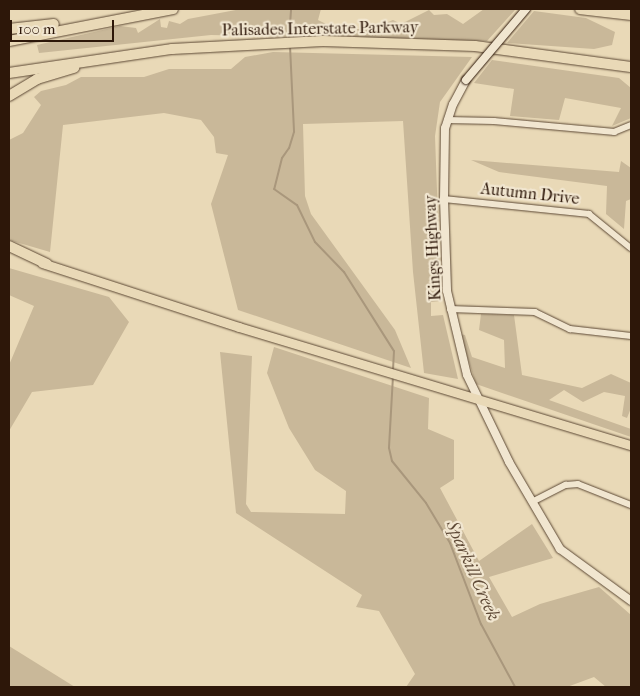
<!DOCTYPE html>
<html>
<head>
<meta charset="utf-8">
<style>
  body { margin:0 }
  #map { position:relative; width:640px; height:696px; overflow:hidden; background:#e9d9b7; font-family:"IM FELL French Canon",serif }
  div>[style] { position:absolute }
  .green>* { inset:0; background:#c9b899 }
  .stream>* { height:2px; margin:-1px; padding:0 1px; transform-origin:1px; border-radius:1px; background:#a9977c }
  .roads { filter:drop-shadow(0 0 1px #5c4834) drop-shadow(0 0 1px #5c4834) }
  .street>* { height:5.5px; margin:-2.75px; padding:0 2.75px; transform-origin:2.75px; border-radius:2.75px; background:#f1e6d0 }
  .secondary>* { height:8px; margin:-4px; padding:0 4px; transform-origin:4px; border-radius:4px; background:#f1e6d0 }
  .primary>* { height:9px; margin:-4.5px; padding:0 4.5px; transform-origin:4.5px; border-radius:4.5px; background:#e9d9b7 }
  .highway>* { height:10px; margin:-5px; padding:0 5px; transform-origin:5px; border-radius:5px; background:#e9d9b7 }
  .bridges { filter:drop-shadow(0 0 1px #2d1709) drop-shadow(0 0 1px #2d1709) }
  .secondary-bridge>* { height:8px; margin:-4px; padding:0 4px; transform-origin:4px; border-radius:4px; background:#f1e6d0 }
  span { translate:-50% -50%; white-space:nowrap; text-align:center; line-height:1.15; -webkit-text-stroke:4.5px #f1e6d0; paint-order:stroke }
  .street-label { font-size:16px; color:#2d1709 }
  .water-label { font-size:18px; color:#5f4a37; font-style:italic }
  .frame { position:absolute; inset:0; border:10px solid #2d1709; pointer-events:none }
  .scale { position:absolute; left:10px; top:20px; width:104px; height:22px; box-sizing:border-box; border:2px solid #2d1709; border-top:0; padding-left:6px; font-size:15px; line-height:18px; white-space:nowrap; color:#2d1709; -webkit-text-stroke:4px #f1e6d0; paint-order:stroke }
</style>
</head>
<body>
<div id="map">
  <div class="green">
    <div style="clip-path:polygon(241px 9px,321px 9px,318px 20px,336px 29px,370px 29px,393px 20px,401px 24px,429px 10px,434px 15px,447px 14px,463px 24px,484px 9px,515px 10px,487px 41px,211px 35px,39px 53px,37px 45px,120px 26px,136px 28px,138px 33px,160px 19px,161px 27px,167px 28px,169px 21px,180px 24px,188px 19px)"></div>
    <div style="clip-path:polygon(534px 11px,586px 18px,615px 32px,612px 45px,594px 49px,507px 43px)"></div>
    <div style="clip-path:polygon(273px 52px,472px 57px,440px 102px,435px 136px,441px 301px,431px 302px,431px 316px,443px 315px,458px 379px,424px 373px,413px 272px,403px 121px,303px 124px,305px 196px,311px 214px,395px 330px,411px 368px,238px 310px,211px 204px,228px 155px,216px 153px,214px 137px,201px 120px,164px 113px,63px 125px,50px 252px,9px 240px,9px 140px,23px 133px,41px 105px,34px 97px,41px 91px,66px 85px,81px 77px,144px 77px,169px 69px,231px 69px,245px 57px)"></div>
    <div style="clip-path:polygon(492px 60px,619px 78px,631px 88px,631px 118px,612px 126px,621px 108px,565px 98px,559px 120px,510px 116px,514px 89px,474px 83px)"></div>
    <div style="clip-path:polygon(471px 160px,619px 172px,621px 161px,631px 168px,631px 199px,626px 201px,624px 229px,606px 214px,607px 186px,499px 172px)"></div>
    <div style="clip-path:polygon(9px 268px,109px 297px,129px 322px,93px 385px,32px 392px,9px 431px,9px 365px,34px 306px,9px 295px)"></div>
    <div style="clip-path:polygon(481px 314px,514px 315px,522px 375px,582px 388px,611px 374px,631px 383px,631px 408px,627px 418px,622px 416px,625px 396px,604px 392px,583px 402px,564px 390px,549px 400px,631px 429px,631px 437px,476px 384px,460px 334px,465px 335px,472px 357px,505px 368px,504px 340px,479px 330px)"></div>
    <div style="clip-path:polygon(274px 347px,429px 398px,428px 429px,454px 440px,454px 479px,440px 488px,479px 561px,532px 524px,553px 558px,489px 577px,512px 617px,540px 604px,599px 587px,631px 615px,631px 687px,606px 687px,594px 677px,567px 687px,406px 687px,415px 674px,379px 611px,356px 607px,362px 595px,236px 513px,220px 352px,252px 356px,246px 504px,251px 512px,345px 514px,346px 491px,315px 470px,289px 428px,267px 373px)"></div>
    <div style="clip-path:polygon(9px 646px,75px 687px,9px 687px)"></div>
  </div>
  <div class="stream">
    <div style="left:289px;top:39px;width:30px;rotate:-86deg"></div>
    <div style="left:290px;top:46px;width:86px;rotate:87.3deg"></div>
    <div style="left:294px;top:132px;width:17px;rotate:107deg"></div>
    <div style="left:289px;top:148px;width:12px;rotate:125deg"></div>
    <div style="left:282px;top:158px;width:32px;rotate:104deg"></div>
    <div style="left:274px;top:189px;width:28px;rotate:35deg"></div>
    <div style="left:297px;top:205px;width:41px;rotate:64.1deg"></div>
    <div style="left:315px;top:242px;width:42px;rotate:46deg"></div>
    <div style="left:344px;top:272px;width:93px;rotate:57.7deg"></div>
    <div style="left:394px;top:351px;width:18px;rotate:93deg"></div>
    <div style="left:393px;top:376px;width:72px;rotate:93.2deg"></div>
    <div style="left:389px;top:448px;width:13px;rotate:77deg"></div>
    <div style="left:392px;top:461px;width:54px;rotate:51deg"></div>
    <div style="left:426px;top:503px;width:47px;rotate:59deg"></div>
    <div style="left:450px;top:543px;width:87px;rotate:69.1deg"></div>
    <div style="left:481px;top:624px;width:72px;rotate:61.6deg"></div>
  </div>
  <div class="roads">
    <div class="street">
      <div style="left:447px;top:120px;width:47px;rotate:1.2deg"></div>
      <div style="left:494px;top:121px;width:121px;rotate:5.2deg"></div>
      <div style="left:614px;top:132px;width:18px;rotate:-22deg"></div>
      <div style="left:444px;top:199px;width:146px;rotate:5.9deg"></div>
      <div style="left:589px;top:214px;width:54px;rotate:39deg"></div>
      <div style="left:450px;top:309px;width:85px;rotate:2deg"></div>
      <div style="left:535px;top:312px;width:39px;rotate:26deg"></div>
      <div style="left:570px;top:329px;width:61px;rotate:6.5deg"></div>
      <div style="left:532px;top:502px;width:38px;rotate:-27deg"></div>
      <div style="left:566px;top:485px;width:12px;rotate:-5deg"></div>
      <div style="left:578px;top:484px;width:57px;rotate:21.6deg"></div>
    </div>
    <div class="secondary">
      <div style="left:466px;top:80px;width:27px;rotate:118deg"></div>
      <div style="left:453px;top:104px;width:25px;rotate:108deg"></div>
      <div style="left:445px;top:128px;width:71px;rotate:90.8deg"></div>
      <div style="left:444px;top:199px;width:92px;rotate:88.1deg"></div>
      <div style="left:447px;top:291px;width:86px;rotate:76.6deg"></div>
      <div style="left:467px;top:375px;width:97px;rotate:64.2deg"></div>
      <div style="left:509px;top:462px;width:101px;rotate:59.6deg"></div>
      <div style="left:560px;top:549px;width:88px;rotate:36.2deg"></div>
    </div>
    <div class="primary">
      <div style="left:42px;top:263px;width:207px;rotate:18deg"></div>
      <div style="left:239px;top:327px;width:409px;rotate:16.8deg"></div>
    </div>
    <div class="highway">
      <div style="left:580px;top:9px;width:51px;rotate:6.7deg"></div>
      <div style="left:9px;top:29px;width:45px;rotate:-6.3deg"></div>
      <div style="left:9px;top:41px;width:167px;rotate:-11deg"></div>
      <div style="left:9px;top:73px;width:165px;rotate:-8.4deg"></div>
      <div style="left:172px;top:49px;width:151px;rotate:-3deg"></div>
      <div style="left:323px;top:41px;width:152px;rotate:1.9deg"></div>
      <div style="left:475px;top:46px;width:157px;rotate:7.7deg"></div>
      <div style="left:9px;top:96px;width:33px;rotate:-31deg"></div>
      <div style="left:37px;top:79px;width:39px;rotate:-17deg"></div>
      <div style="left:9px;top:246px;width:42px;rotate:25.3deg"></div>
    </div>
  </div>
  <div class="bridges">
    <div class="secondary-bridge">
      <div style="left:466px;top:80px;width:93px;rotate:-49.8deg"></div>
    </div>
  </div>
  <div class="street-label">
    <span style="left:320px;top:29px;rotate:-1deg">Palisades Interstate Parkway</span>
    <span style="left:530px;top:194px;rotate:6deg">Autumn Drive</span>
    <span style="left:433px;top:248px;rotate:-93deg">Kings Highway</span>
  </div>
  <div class="water-label">
    <span style="left:472px;top:571px;rotate:66deg">Sparkill Creek</span>
  </div>
  <div class="frame"></div>
  <div class="scale">100 m</div>
</div>
</body>
</html>
